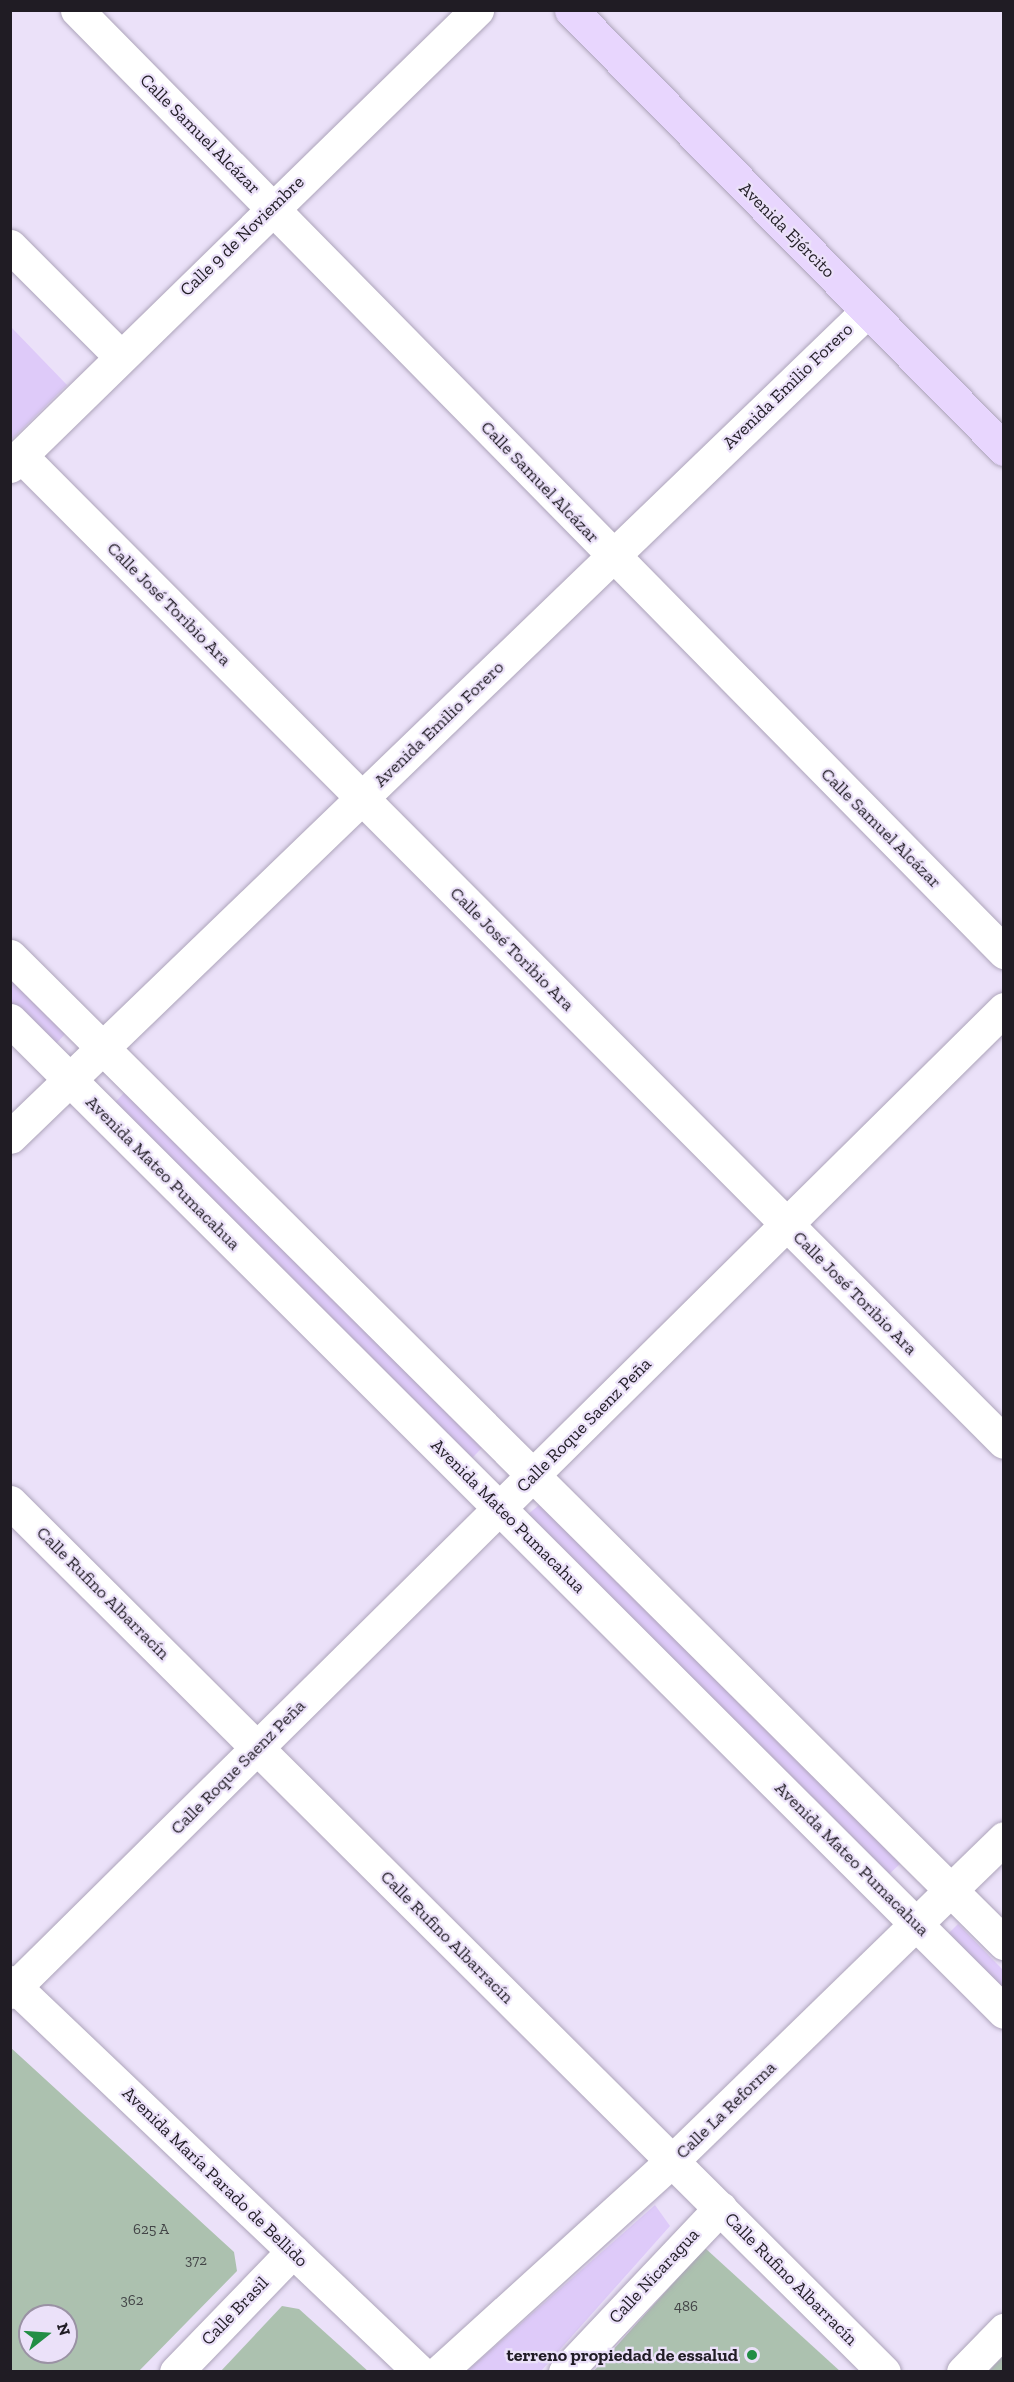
<!DOCTYPE html>
<html>
<head>
<meta charset="utf-8">
<style>
  body { margin:0 }
  #map { position:relative; width:1014px; height:2382px; overflow:hidden; background:#ebe1f9; font-family:"Zilla Slab",serif }
  div>[style] { position:absolute }
  .green>* { inset:0; background:#decaf9; transform-origin:0 0 }
  .building>* { inset:0; background:#acc1af }
  .roads { filter:drop-shadow(0 0 2px #ada4ba) drop-shadow(0 0 2px #ada4ba) }
  .minor>* { height:33px; margin:-16.5px; padding:0 16.5px; transform-origin:16.5px; border-radius:16.5px; background:#fff }
  .major>* { height:33px; margin:-16.5px; padding:0 16.5px; transform-origin:16.5px; border-radius:16.5px; background:#e8d6fe }
  .dots>* { width:16px; height:16px; translate:-50% -50%; box-sizing:border-box; border:3px solid #ebe1f9; border-radius:50% }
  span { translate:-50% -50%; white-space:nowrap; text-align:center; line-height:1.15; -webkit-text-stroke:4.5px #ebe1f9; paint-order:stroke }
  .number-label { font-size:15px; color:#434547 }
  .number-label span { -webkit-text-stroke-width:0 }
  .street-label { font-size:18px; color:#201c24 }
  .poi-label { font-size:18px; color:#201c24; font-weight:700 }
  .right { translate:-100% -50%; text-align:right }
  .frame { position:absolute; inset:0; border:12px solid #201c24; pointer-events:none }
  .north { position:absolute; left:18px; top:2304px; width:60px; height:60px; box-sizing:border-box; background:#ebe1f9; border:2px solid #9a92a4; border-radius:50%; rotate:73deg; font-size:16px; font-weight:700; line-height:24px; text-align:center; color:#201c24 }
  .north::after { content:''; display:block; margin:auto; width:21px; height:27px; background:#228e45; clip-path:polygon(50% 0,100% 100%,50% 72%,0 100%) }
</style>
</head>
<body>
<div id="map">
  <div class="green">
    <div style="clip-path:polygon(11px 327px,67px 385px,11px 440px)"></div>
    <div style="clip-path:polygon(10px 978px,67px 1032px,53px 1047px,11px 1005px)"></div>
    <div style="left:124px;top:1093px;width:504px;height:22px;rotate:44deg"></div>
    <div style="clip-path:polygon(539px 1505px,901px 1863px,886px 1877px,526px 1516px)"></div>
    <div style="clip-path:polygon(958px 1924px,1003px 1970px,1003px 2002px,943px 1939px)"></div>
    <div style="clip-path:polygon(655px 2205px,670px 2226px,541px 2371px,467px 2371px)"></div>
  </div>
  <div class="building">
    <div style="clip-path:polygon(evenodd,10px 2047px,234px 2252px,237px 2271px,138px 2372px,10px 2372px,10px 2047px,30px 2316px,66px 2316px,66px 2352px,30px 2352px,30px 2316px)"></div>
    <div style="clip-path:polygon(705px 2248px,841px 2372px,593px 2372px)"></div>
    <div style="clip-path:polygon(282px 2306px,299px 2309px,369px 2372px,220px 2372px)"></div>
    <div style="clip-path:polygon(1004px 2355px,1004px 2372px,988px 2372px)"></div>
  </div>
  <div class="roads">
    <div class="minor">
      <div style="left:77px;top:10px;width:1322px;rotate:45.46deg"></div>
      <div style="left:10px;top:246px;width:156px;rotate:45deg"></div>
      <div style="left:21px;top:456px;width:1392px;rotate:45.09deg"></div>
      <div style="left:10px;top:466px;width:653px;rotate:-44.32deg"></div>
      <div style="left:10px;top:956px;width:1401px;rotate:44.8deg"></div>
      <div style="left:10px;top:1020px;width:1404px;rotate:44.94deg"></div>
      <div style="left:10px;top:1137px;width:1190px;rotate:-43.94deg"></div>
      <div style="left:10px;top:1502px;width:1233px;rotate:44.87deg"></div>
      <div style="left:10px;top:1982px;width:566px;rotate:43.57deg"></div>
      <div style="left:10px;top:1992px;width:1398px;rotate:-44.68deg"></div>
      <div style="left:176px;top:2372px;width:168px;rotate:-46deg"></div>
      <div style="left:439px;top:2372px;width:314px;rotate:-42.2deg"></div>
      <div style="left:672px;top:2161px;width:463px;rotate:-44.2deg"></div>
      <div style="left:565px;top:2372px;width:226px;rotate:-46.6deg"></div>
      <div style="left:963px;top:2372px;width:59px;rotate:-45.7deg"></div>
    </div>
    <div class="major">
      <div style="left:571px;top:10px;width:617px;rotate:45.39deg"></div>
    </div>
  </div>
  <div class="dots">
    <div style="left:752px;top:2355px;background:#228e45"></div>
  </div>
  <div class="number-label">
    <span style="left:151px;top:2230px">625 A</span>
    <span style="left:196px;top:2261px">372</span>
    <span style="left:132px;top:2301px">362</span>
    <span style="left:686px;top:2307px">486</span>
  </div>
  <div class="street-label">
    <span style="left:200px;top:134px;rotate:45deg">Calle Samuel Alcázar</span>
    <span style="left:787px;top:230px;rotate:45deg">Avenida Ejército</span>
    <span style="left:242px;top:236px;rotate:-44deg">Calle 9 de Noviembre</span>
    <span style="left:788px;top:386px;rotate:-44deg">Avenida Emilio Forero</span>
    <span style="left:540px;top:482px;rotate:46deg">Calle Samuel Alcázar</span>
    <span style="left:169px;top:604px;rotate:45deg">Calle José Toribio Ara</span>
    <span style="left:439px;top:724px;rotate:-44deg">Avenida Emilio Forero</span>
    <span style="left:881px;top:828px;rotate:45deg">Calle Samuel Alcázar</span>
    <span style="left:512px;top:949px;rotate:45deg">Calle José Toribio Ara</span>
    <span style="left:163px;top:1173px;rotate:45deg">Avenida Mateo Pumacahua</span>
    <span style="left:855px;top:1293px;rotate:45deg">Calle José Toribio Ara</span>
    <span style="left:584px;top:1425px;rotate:-45deg">Calle Roque Saenz Peña</span>
    <span style="left:508px;top:1516px;rotate:45deg">Avenida Mateo Pumacahua</span>
    <span style="left:103px;top:1593px;rotate:45deg">Calle Rufino Albarracín</span>
    <span style="left:238px;top:1767px;rotate:-45deg">Calle Roque Saenz Peña</span>
    <span style="left:852px;top:1859px;rotate:45deg">Avenida Mateo Pumacahua</span>
    <span style="left:447px;top:1937px;rotate:45deg">Calle Rufino Albarracín</span>
    <span style="left:726px;top:2110px;rotate:-44deg">Calle La Reforma</span>
    <span style="left:215px;top:2177px;rotate:44deg">Avenida María Parado de Bellido</span>
    <span style="left:654px;top:2276px;rotate:-47deg">Calle Nicaragua</span>
    <span style="left:791px;top:2279px;rotate:45deg">Calle Rufino Albarracín</span>
    <span style="left:235px;top:2311px;rotate:-46deg">Calle Brasil</span>
  </div>
  <div class="poi-label">
    <span class="right" style="left:738px;top:2355px">terreno propiedad de essalud</span>
  </div>
  <div class="frame"></div>
  <div class="north">N</div>
</div>
</body>
</html>
